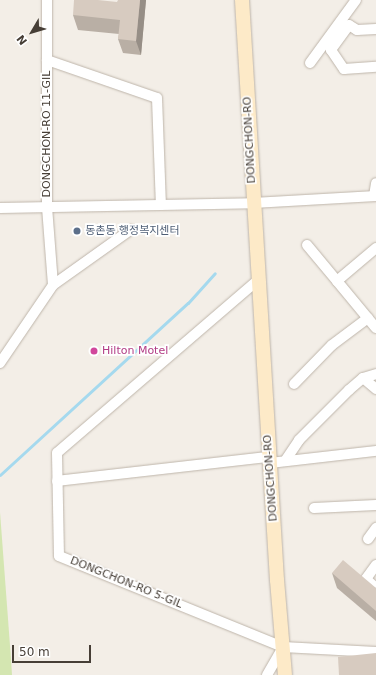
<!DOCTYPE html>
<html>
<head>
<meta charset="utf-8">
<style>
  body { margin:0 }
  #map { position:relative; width:376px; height:675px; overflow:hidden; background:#f3eee7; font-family:"DejaVu Sans","Noto Sans KR",sans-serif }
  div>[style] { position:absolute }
  .green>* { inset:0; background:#d4e6b1 }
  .stream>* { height:3px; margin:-1.5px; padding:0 1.5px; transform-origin:1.5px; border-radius:1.5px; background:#a5d9ee }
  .roads { filter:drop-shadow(0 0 1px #beb5aa) drop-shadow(0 0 1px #beb5aa) }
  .minor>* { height:10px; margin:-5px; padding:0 5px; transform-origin:5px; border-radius:5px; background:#fff }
  .secondary>* { height:14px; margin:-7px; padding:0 7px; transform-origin:7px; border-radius:7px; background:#fdeac8 }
  .wall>* { inset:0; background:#b9afa5 }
  .shaded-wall>* { inset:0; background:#968e86 }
  .building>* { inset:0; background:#d7cbc0 }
  .dots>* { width:11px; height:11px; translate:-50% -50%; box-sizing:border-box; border:2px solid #fff; border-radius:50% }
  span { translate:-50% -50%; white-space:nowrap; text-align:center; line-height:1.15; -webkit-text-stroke:3.5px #fff; paint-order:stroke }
  .street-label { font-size:11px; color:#463e36 }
  .service-label { font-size:11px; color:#4e5e75 }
  .left { translate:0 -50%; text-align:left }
  .hotel-label { font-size:11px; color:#b23c85 }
  .north { position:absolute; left:12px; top:12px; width:40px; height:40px; -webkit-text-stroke:3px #fff; paint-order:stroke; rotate:232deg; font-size:11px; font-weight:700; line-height:16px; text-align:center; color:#463e36 }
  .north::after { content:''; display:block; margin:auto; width:14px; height:18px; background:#463e36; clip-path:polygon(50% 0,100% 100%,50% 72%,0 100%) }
  .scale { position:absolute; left:12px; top:645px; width:79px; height:18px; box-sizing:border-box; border:2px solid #463e36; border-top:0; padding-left:5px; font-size:12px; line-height:14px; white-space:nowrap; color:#463e36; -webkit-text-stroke:3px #fff; paint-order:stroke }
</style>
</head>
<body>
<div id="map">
  <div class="green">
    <div style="clip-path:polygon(0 512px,11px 659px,12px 675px,0 675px)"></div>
  </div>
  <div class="stream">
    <div style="left:0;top:475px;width:255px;rotate:-42.5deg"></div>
    <div style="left:188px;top:303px;width:40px;rotate:-48deg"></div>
  </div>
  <div class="roads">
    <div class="minor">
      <div style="left:47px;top:0;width:207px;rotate:90deg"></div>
      <div style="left:47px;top:207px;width:78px;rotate:85.6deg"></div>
      <div style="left:376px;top:29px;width:19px;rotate:177deg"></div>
      <div style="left:357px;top:30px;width:9px;rotate:-148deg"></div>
      <div style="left:349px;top:25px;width:31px;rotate:126deg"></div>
      <div style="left:331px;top:50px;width:23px;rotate:56deg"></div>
      <div style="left:344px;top:69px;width:32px;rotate:-4deg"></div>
      <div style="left:47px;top:60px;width:116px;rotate:19.1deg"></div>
      <div style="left:157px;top:98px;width:107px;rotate:87.9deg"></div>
      <div style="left:310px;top:63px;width:78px;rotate:-53.9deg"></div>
      <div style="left:374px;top:196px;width:13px;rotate:-81deg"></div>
      <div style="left:0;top:208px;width:253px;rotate:-1.1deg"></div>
      <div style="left:253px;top:203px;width:123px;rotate:-3.3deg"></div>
      <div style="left:307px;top:245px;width:47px;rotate:50.2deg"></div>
      <div style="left:376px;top:248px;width:51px;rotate:139.8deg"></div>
      <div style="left:337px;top:281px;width:61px;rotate:50.3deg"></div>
      <div style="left:258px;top:280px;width:265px;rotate:139.3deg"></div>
      <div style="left:57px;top:453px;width:103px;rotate:88.9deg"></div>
      <div style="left:59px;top:556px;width:242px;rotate:22.1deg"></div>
      <div style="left:283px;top:647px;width:93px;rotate:3.1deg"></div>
      <div style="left:0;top:363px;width:94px;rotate:-55.8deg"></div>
      <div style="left:53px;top:285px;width:95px;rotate:-35.5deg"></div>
      <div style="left:363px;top:378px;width:17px;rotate:40deg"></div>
      <div style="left:294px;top:384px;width:54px;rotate:-45.7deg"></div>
      <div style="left:332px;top:345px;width:45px;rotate:-36.9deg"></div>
      <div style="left:285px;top:461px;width:25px;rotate:-56deg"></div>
      <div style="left:299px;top:440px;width:71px;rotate:-45deg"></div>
      <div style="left:349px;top:390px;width:18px;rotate:-41deg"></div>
      <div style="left:363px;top:378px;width:14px;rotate:-17deg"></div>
      <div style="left:270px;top:463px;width:107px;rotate:-6.5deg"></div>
      <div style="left:57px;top:481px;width:213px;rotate:-6.5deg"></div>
      <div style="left:314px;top:508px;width:62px;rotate:-2.8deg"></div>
      <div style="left:368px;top:539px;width:14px;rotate:-54deg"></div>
      <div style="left:376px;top:565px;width:17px;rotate:126deg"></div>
      <div style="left:366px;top:579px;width:13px;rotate:42deg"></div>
      <div style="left:267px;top:675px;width:32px;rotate:-60deg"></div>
    </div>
    <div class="secondary">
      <div style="left:242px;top:0;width:581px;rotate:86.55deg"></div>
      <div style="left:277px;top:580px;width:95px;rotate:85.2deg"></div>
    </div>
  </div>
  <div class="wall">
    <div style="clip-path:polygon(146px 0,141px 55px,123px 53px,118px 39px,119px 34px,78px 30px,73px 15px,117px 2px)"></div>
    <div style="clip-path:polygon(332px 573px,376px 588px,376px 621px,337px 588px)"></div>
  </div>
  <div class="shaded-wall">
    <div style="clip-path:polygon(140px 0,146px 0,141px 55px,136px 41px)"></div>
  </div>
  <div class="building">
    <div style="clip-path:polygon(74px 0,98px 0,117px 2px,118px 0,140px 0,136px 41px,118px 39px,120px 20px,73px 15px)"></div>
    <div style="clip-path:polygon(343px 560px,376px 588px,376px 611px,332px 573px)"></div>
    <div style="clip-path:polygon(376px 653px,376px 675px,339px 675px,338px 657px)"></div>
  </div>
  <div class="dots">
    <div style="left:77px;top:231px;background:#5c6f8a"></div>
    <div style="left:94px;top:351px;background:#d1479c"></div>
  </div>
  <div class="street-label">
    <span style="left:47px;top:134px;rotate:-90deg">DONGCHON-RO 11-GIL</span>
    <span style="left:250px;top:140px;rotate:-93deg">DONGCHON-RO</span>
    <span style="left:271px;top:478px;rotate:-94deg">DONGCHON-RO</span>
    <span style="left:126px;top:583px;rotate:22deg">DONGCHON-RO 5-GIL</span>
  </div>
  <div class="service-label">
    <span class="left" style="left:85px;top:231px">동촌동 행정복지센터</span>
  </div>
  <div class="hotel-label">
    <span class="left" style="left:102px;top:351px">Hilton Motel</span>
  </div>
  <div class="north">N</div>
  <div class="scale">50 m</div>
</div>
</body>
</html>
